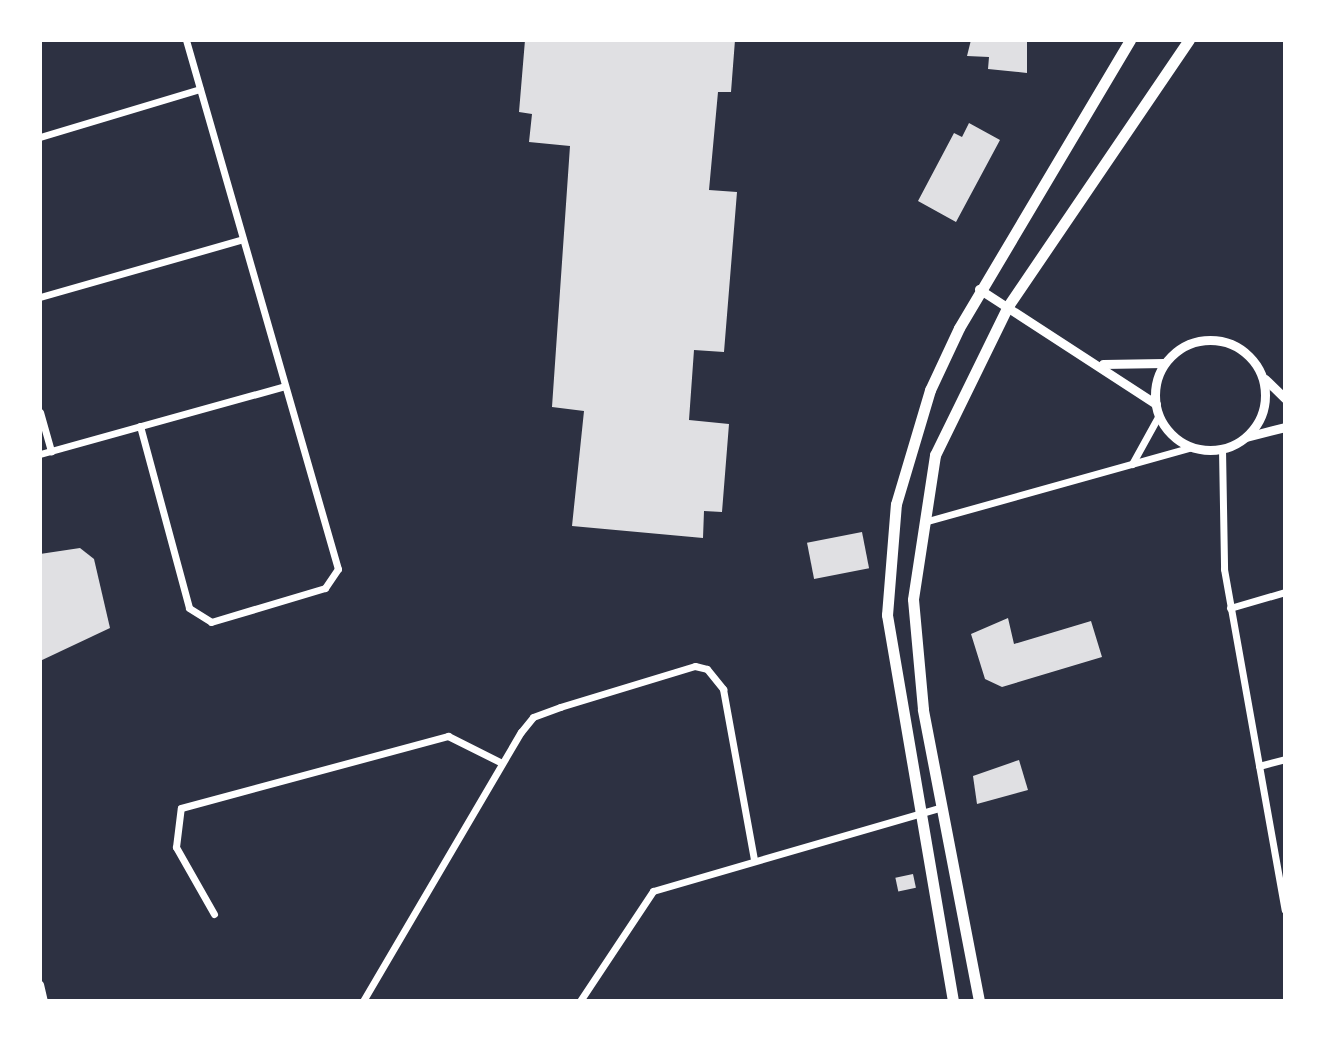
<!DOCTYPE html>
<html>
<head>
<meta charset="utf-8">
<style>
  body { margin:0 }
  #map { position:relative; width:1325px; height:1041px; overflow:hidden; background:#2d3142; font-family:Poppins,sans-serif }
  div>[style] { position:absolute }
  .building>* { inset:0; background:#e0e0e3; transform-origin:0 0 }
  .minor>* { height:7px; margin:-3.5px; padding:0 3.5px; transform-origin:3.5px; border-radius:3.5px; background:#fff }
  .tertiary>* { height:9px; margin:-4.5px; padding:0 4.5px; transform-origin:4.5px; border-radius:4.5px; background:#fff }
  .tertiary>.ring { margin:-4.5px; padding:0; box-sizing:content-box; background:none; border:9px solid #fff; border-radius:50% }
  .trunk>* { height:11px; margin:-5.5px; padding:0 5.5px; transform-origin:5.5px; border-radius:5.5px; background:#fff }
  span { translate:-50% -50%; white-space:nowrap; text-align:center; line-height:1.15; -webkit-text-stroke:8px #fff; paint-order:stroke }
  .frame { position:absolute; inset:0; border:42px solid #fff; pointer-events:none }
</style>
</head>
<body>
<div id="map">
  <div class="building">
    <div style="clip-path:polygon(525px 40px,735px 40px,731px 92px,718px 92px,709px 190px,737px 192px,724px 352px,694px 350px,689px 420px,729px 424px,722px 512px,704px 511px,703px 538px,572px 526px,584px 411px,552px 407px,570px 146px,529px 142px,532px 114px,519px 112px)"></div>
    <div style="clip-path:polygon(971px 40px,1027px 40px,1027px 73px,988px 69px,989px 57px,967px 56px)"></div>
    <div style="clip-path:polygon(969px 123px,1000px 140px,956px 222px,918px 201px,954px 133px,962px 137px)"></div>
    <div style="left:862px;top:532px;width:37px;height:56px;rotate:79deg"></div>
    <div style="clip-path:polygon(80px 548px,94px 559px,110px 628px,40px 661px,40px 554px)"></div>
    <div style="clip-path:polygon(1008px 618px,1014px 644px,1091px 621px,1102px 657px,1002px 687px,985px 679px,971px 634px)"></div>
    <div style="clip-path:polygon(1019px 760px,1028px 790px,977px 804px,973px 776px)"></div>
    <div style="left:913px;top:874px;width:14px;height:18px;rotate:78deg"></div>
  </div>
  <div class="minor">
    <div style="left:40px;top:137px;width:167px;rotate:-16.7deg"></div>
    <div style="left:40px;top:297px;width:211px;rotate:-15.9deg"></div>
    <div style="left:40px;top:412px;width:41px;rotate:74.2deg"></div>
    <div style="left:140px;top:426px;width:188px;rotate:74.9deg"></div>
    <div style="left:189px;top:608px;width:26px;rotate:32deg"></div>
    <div style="left:211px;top:622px;width:119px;rotate:-16.6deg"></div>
    <div style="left:325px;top:588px;width:23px;rotate:-56deg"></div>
    <div style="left:338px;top:569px;width:550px;rotate:-106.03deg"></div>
    <div style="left:1222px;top:449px;width:120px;rotate:89deg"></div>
    <div style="left:1224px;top:569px;width:346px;rotate:79.9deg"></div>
    <div style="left:40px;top:454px;width:254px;rotate:-15.5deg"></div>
    <div style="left:1132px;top:464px;width:56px;rotate:-61.1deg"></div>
    <div style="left:924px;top:522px;width:278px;rotate:-15.6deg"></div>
    <div style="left:1230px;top:608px;width:57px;rotate:-16.2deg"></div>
    <div style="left:1259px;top:766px;width:27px;rotate:-15deg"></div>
    <div style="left:214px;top:914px;width:77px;rotate:-119.6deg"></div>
    <div style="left:176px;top:847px;width:39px;rotate:-83deg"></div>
    <div style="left:181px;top:808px;width:277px;rotate:-15.1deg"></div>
    <div style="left:448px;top:736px;width:60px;rotate:26.6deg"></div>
    <div style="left:40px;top:984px;width:17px;rotate:77deg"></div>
    <div style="left:363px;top:1001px;width:312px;rotate:-59.6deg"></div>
    <div style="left:521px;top:732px;width:19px;rotate:-51deg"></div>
    <div style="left:533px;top:717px;width:29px;rotate:-20deg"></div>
    <div style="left:560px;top:707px;width:141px;rotate:-16.9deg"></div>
    <div style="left:695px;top:666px;width:12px;rotate:14deg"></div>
    <div style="left:707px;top:669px;width:26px;rotate:51deg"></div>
    <div style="left:723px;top:689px;width:173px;rotate:79.7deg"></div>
    <div style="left:580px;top:1001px;width:132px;rotate:-56.4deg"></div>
    <div style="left:653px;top:891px;width:301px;rotate:-16.2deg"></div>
  </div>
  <div class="tertiary">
    <div style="left:979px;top:289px;width:211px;rotate:33deg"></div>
    <div class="ring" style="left:1155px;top:340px;width:101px;height:101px"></div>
    <div style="left:1103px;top:364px;width:61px;rotate:-0.9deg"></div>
    <div style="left:1265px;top:379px;width:28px;rotate:44deg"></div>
    <div style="left:1246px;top:437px;width:40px;rotate:-14.4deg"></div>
  </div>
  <div class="trunk">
    <div style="left:953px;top:1001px;width:392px;rotate:-99.7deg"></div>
    <div style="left:887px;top:615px;width:111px;rotate:-85.4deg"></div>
    <div style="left:896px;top:504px;width:119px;rotate:-73.4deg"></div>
    <div style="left:930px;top:390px;width:68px;rotate:-64.9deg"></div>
    <div style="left:959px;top:328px;width:335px;rotate:-59.3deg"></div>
    <div style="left:979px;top:1001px;width:297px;rotate:-100.9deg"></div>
    <div style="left:923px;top:709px;width:110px;rotate:-95.2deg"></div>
    <div style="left:913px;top:599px;width:146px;rotate:-81.3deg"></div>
    <div style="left:935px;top:455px;width:166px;rotate:-63.9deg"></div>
    <div style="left:1008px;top:306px;width:322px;rotate:-55.8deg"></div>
  </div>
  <div class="frame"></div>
</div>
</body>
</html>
